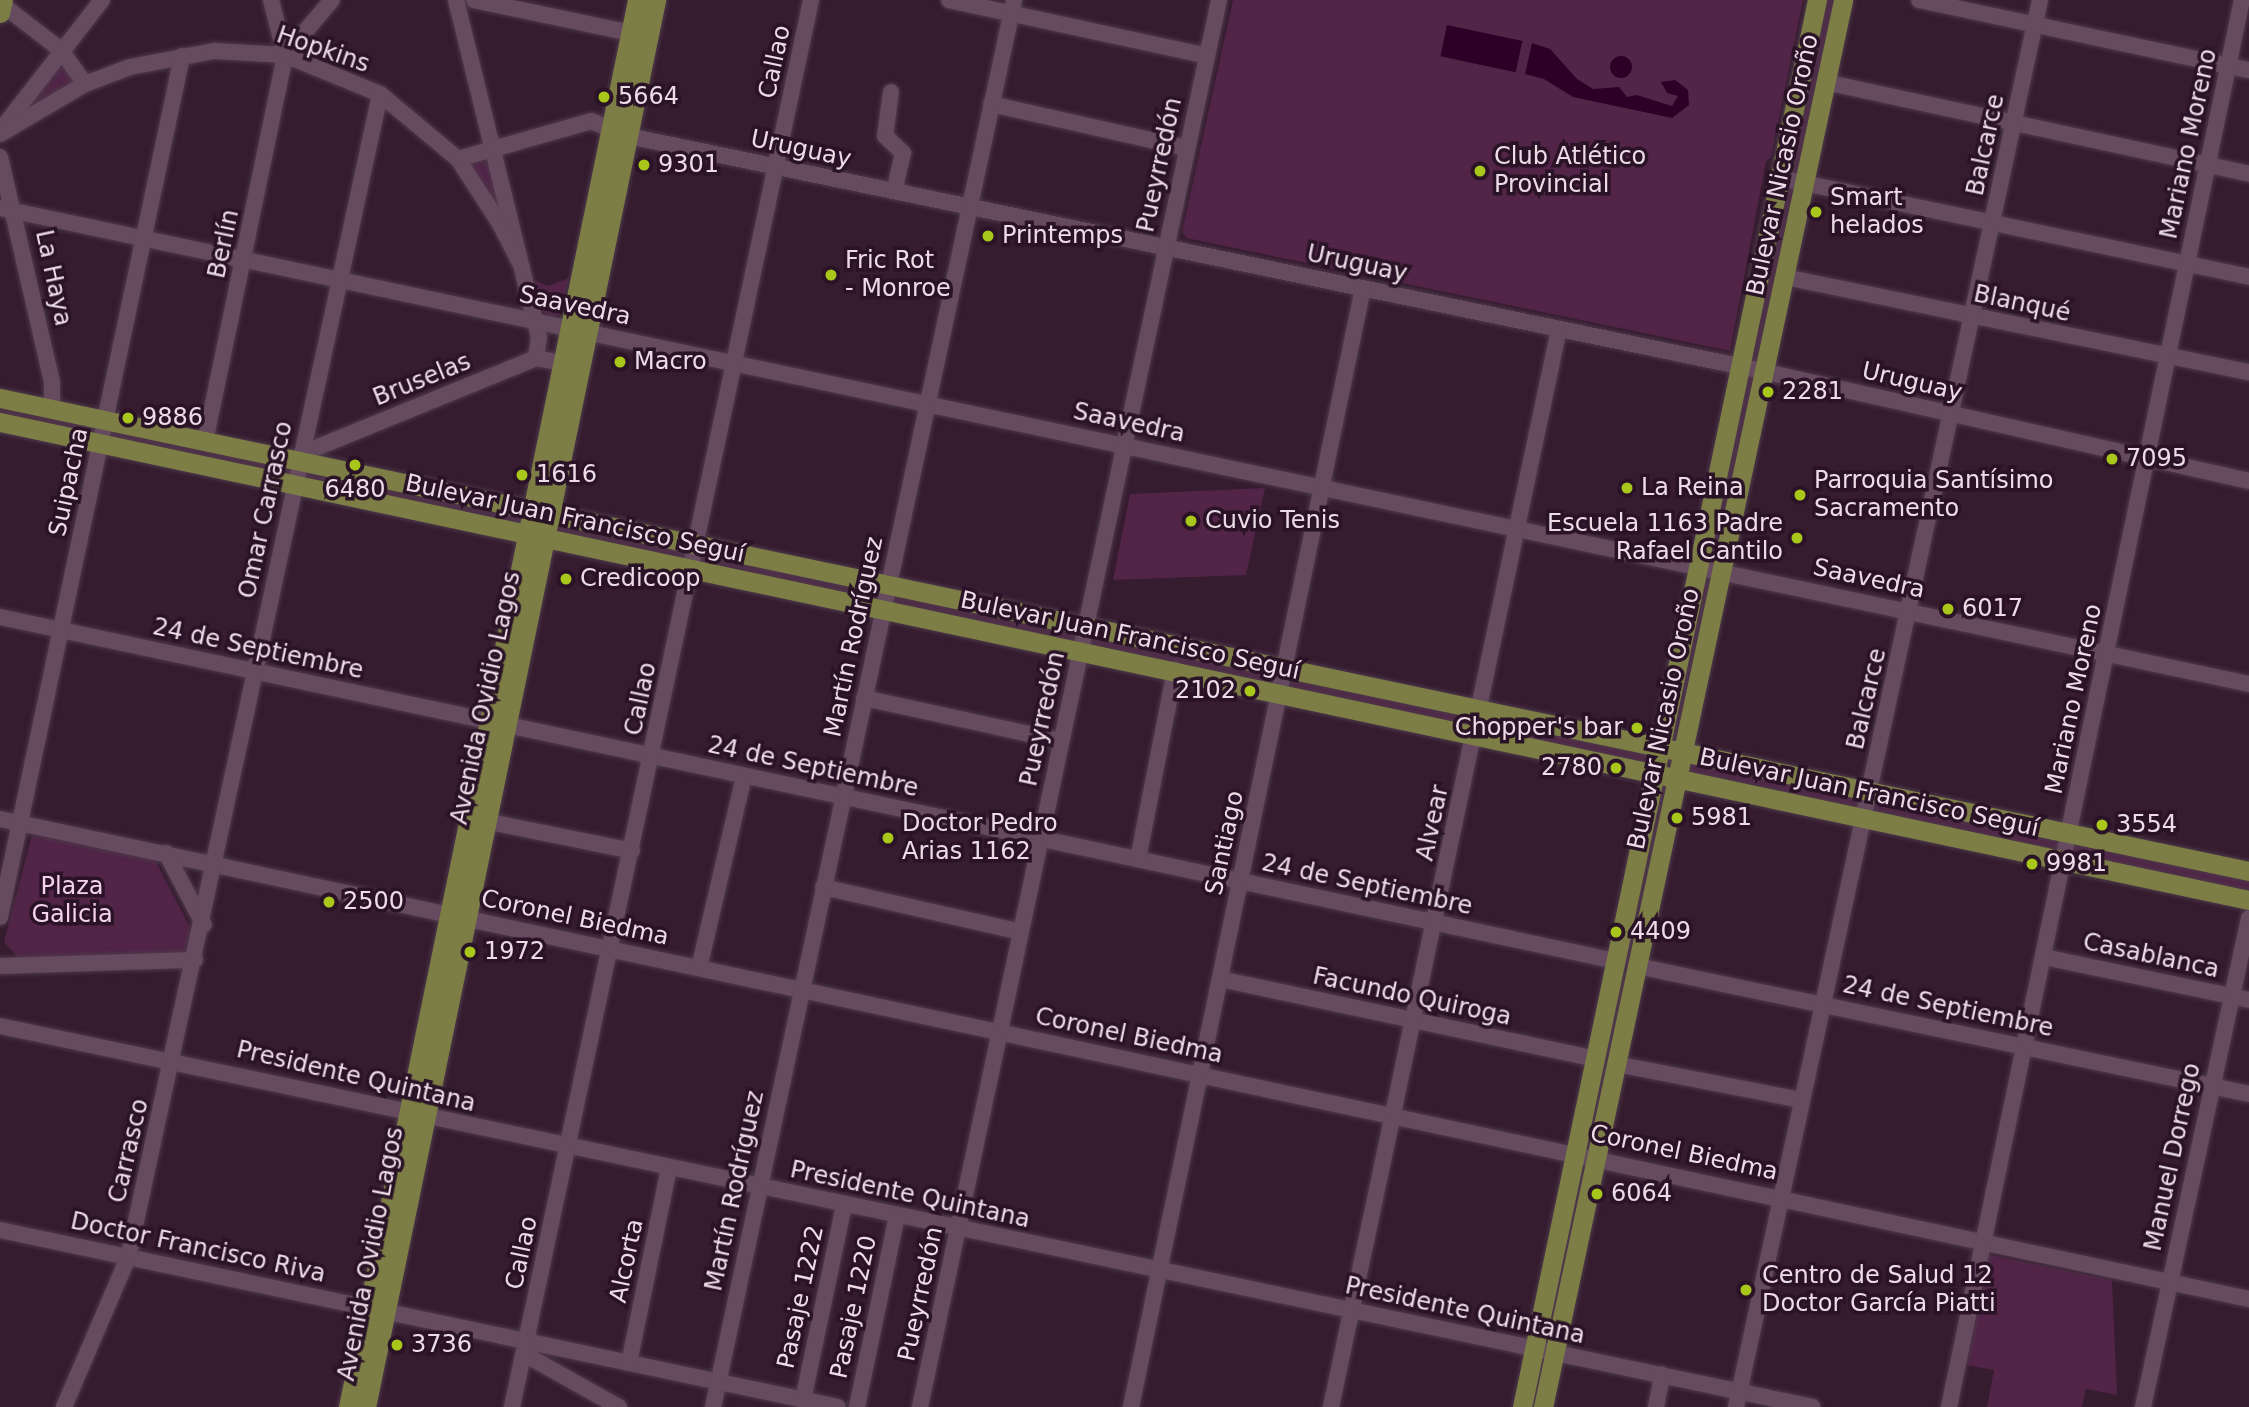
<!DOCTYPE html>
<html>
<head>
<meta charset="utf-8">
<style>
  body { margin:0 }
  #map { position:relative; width:2249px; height:1407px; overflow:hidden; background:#351c2f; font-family:"DejaVu Sans",sans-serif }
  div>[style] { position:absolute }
  .green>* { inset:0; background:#512448 }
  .water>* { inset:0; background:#2e0027; transform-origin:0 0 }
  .round { border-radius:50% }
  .roads { filter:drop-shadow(0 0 2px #4d3949) drop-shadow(0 0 2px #4d3949) }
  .minor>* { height:16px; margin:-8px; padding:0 8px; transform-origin:8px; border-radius:8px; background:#664a5f }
  .major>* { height:19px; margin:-9.5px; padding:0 9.5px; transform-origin:9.5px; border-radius:9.5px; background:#7c7e46 }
  .dots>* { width:19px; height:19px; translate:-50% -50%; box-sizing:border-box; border:4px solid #2a1326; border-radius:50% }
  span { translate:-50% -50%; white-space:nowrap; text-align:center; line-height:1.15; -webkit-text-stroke:7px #2a1326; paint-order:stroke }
  .street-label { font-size:24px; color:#eddce8 }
  .poi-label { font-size:24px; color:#eddce8 }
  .left { translate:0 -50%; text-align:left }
  .right { translate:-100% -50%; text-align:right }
  .park-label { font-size:24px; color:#f5d3ed }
</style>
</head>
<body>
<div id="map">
  <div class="green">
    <div style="clip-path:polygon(1233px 0,1803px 0,1771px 157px,1766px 162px,1730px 351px,1186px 238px,1182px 232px)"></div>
    <div style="clip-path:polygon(evenodd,1817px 0,1843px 0,1682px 752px,2249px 871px,2249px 900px,1677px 777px,1543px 1407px,1522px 1407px,1655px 772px,0 422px,0 398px,1660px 749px,1817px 0,1661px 749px,1682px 753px,1676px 777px,1656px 772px,1661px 749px)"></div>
    <div style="clip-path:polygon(62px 68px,70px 72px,72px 85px,20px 114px,56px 69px)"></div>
    <div style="clip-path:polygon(481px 159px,491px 165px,504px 218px,471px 165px)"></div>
    <div style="clip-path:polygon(569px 278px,560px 315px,549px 317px,540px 309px,534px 280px,548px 286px)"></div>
    <div style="clip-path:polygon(1265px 488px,1246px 575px,1113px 580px,1130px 494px)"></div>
    <div style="clip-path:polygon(32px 835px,155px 860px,190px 927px,185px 954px,18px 958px,4px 942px)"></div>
    <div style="clip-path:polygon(1989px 1255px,2112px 1280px,2117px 1395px,2086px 1389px,2082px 1407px,1987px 1407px,1994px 1370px,1967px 1365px)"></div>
  </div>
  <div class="water">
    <div style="left:1447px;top:25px;width:77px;height:32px;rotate:12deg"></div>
    <div style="clip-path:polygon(1532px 43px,1550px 49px,1577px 79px,1593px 89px,1619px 87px,1627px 97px,1637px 95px,1672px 106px,1678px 96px,1667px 93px,1661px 82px,1675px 80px,1688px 90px,1689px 105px,1672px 118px,1573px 97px,1544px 79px,1525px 74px)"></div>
    <div class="round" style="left:1610px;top:56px;width:22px;height:22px"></div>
  </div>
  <div class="roads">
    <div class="minor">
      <div style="left:456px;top:0;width:348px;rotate:76.2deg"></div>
      <div style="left:539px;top:338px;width:20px;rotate:99deg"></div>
      <div style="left:474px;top:0;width:159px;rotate:11.9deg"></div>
      <div style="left:949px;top:0;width:264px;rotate:12.2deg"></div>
      <div style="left:1919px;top:0;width:337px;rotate:12deg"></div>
      <div style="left:0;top:3px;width:77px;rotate:37.6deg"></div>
      <div style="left:61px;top:50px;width:42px;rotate:54.8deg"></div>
      <div style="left:285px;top:55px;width:72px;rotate:-49.5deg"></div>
      <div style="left:1825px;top:82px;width:434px;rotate:12.2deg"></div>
      <div style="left:891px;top:92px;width:44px;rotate:97.8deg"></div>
      <div style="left:885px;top:136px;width:25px;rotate:43deg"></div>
      <div style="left:903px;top:153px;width:39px;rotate:103deg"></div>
      <div style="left:991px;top:104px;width:201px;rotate:12.7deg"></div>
      <div style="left:0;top:131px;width:166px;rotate:-52.1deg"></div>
      <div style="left:0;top:134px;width:99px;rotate:-30.5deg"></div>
      <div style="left:85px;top:84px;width:48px;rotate:-20.7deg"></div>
      <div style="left:130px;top:67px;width:86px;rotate:-10.8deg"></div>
      <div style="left:214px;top:51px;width:71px;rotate:3.2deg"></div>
      <div style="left:285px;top:55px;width:103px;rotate:22.3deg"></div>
      <div style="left:380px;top:94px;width:102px;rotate:39.8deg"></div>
      <div style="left:458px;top:159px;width:77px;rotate:57.1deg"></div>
      <div style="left:500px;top:224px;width:48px;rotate:62.9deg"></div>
      <div style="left:0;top:157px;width:232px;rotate:77deg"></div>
      <div style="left:52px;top:383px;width:26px;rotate:90deg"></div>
      <div style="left:458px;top:159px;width:138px;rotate:-15.9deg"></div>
      <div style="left:591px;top:121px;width:40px;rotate:22deg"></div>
      <div style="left:628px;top:136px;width:1149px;rotate:11.7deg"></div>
      <div style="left:1753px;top:369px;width:508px;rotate:12.72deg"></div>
      <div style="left:1780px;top:178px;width:479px;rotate:11.9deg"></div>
      <div style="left:0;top:208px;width:2299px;rotate:11.95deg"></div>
      <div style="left:1785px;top:277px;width:474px;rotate:11.6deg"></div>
      <div style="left:205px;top:442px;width:395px;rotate:-78.3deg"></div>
      <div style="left:285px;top:55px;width:57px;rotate:-104.3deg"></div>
      <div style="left:301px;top:454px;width:254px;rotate:-22.2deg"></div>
      <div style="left:536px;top:358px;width:25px;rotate:11deg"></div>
      <div style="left:0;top:617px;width:1652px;rotate:12.02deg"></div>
      <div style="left:864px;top:698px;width:202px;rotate:12.3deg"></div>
      <div style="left:0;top:819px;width:2300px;rotate:12.05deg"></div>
      <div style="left:485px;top:821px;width:150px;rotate:11.5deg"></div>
      <div style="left:166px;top:853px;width:81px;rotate:62.2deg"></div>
      <div style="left:1138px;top:859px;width:193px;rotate:-78.9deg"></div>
      <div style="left:823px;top:887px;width:203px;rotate:12.8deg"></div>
      <div style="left:0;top:917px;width:880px;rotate:-78.06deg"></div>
      <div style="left:2044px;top:957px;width:209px;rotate:11.8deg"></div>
      <div style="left:0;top:966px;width:195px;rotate:-1.8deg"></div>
      <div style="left:1637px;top:966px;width:625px;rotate:11.81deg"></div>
      <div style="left:699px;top:968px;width:197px;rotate:-76.8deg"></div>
      <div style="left:1220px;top:979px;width:383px;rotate:12deg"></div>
      <div style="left:0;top:1026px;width:1852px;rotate:11.87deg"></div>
      <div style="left:1616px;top:1064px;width:189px;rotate:11deg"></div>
      <div style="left:0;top:1230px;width:856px;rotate:11.93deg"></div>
      <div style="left:524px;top:1354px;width:109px;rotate:29.2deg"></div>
      <div style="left:629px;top:1363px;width:199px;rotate:-78.4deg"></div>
      <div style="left:803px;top:1400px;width:199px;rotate:-78.1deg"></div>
      <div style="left:64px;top:1407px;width:162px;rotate:-66.8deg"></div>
      <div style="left:128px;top:1258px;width:1191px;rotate:-77.78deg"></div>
      <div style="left:512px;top:1407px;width:1438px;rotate:-78deg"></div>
      <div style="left:713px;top:1407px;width:1439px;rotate:-77.92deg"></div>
      <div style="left:857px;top:1407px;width:195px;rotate:-78.2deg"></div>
      <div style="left:920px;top:1407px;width:1438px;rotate:-78deg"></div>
      <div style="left:1131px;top:1407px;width:1143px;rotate:-78.29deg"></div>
      <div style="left:1331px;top:1407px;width:1102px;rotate:-78.06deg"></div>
      <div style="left:1656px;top:1407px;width:33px;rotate:-79deg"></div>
      <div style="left:1736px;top:1407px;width:1439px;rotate:-77.81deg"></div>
      <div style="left:1949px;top:1407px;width:1437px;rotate:-78.24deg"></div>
      <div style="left:2143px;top:1407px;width:500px;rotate:-77.77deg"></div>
    </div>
    <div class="major">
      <div style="left:0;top:13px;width:13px;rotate:-77deg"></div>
      <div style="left:0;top:398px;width:2298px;rotate:11.88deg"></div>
      <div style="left:0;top:422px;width:2299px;rotate:12deg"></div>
      <div style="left:348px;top:1407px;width:1436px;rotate:-78.39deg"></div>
      <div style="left:366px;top:1407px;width:1437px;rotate:-78.35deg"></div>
      <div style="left:1522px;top:1407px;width:1438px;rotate:-78.16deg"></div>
      <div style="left:1543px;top:1407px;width:1439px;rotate:-77.96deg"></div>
    </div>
  </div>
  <div class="dots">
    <div style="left:604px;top:97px;background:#a9c71a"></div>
    <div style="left:644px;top:165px;background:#a9c71a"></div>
    <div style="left:1480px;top:171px;background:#a9c71a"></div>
    <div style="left:1816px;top:212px;background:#a9c71a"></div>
    <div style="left:988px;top:236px;background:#a9c71a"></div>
    <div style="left:831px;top:275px;background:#a9c71a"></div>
    <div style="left:620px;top:362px;background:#a9c71a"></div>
    <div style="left:1768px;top:392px;background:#a9c71a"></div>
    <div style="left:128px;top:418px;background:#a9c71a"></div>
    <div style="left:2112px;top:459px;background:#a9c71a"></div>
    <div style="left:355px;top:465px;background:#a9c71a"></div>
    <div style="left:522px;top:475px;background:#a9c71a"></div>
    <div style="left:1627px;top:488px;background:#a9c71a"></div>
    <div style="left:1800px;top:495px;background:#a9c71a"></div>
    <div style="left:1191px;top:521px;background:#a9c71a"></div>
    <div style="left:1797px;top:538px;background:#a9c71a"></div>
    <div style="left:566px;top:579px;background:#a9c71a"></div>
    <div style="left:1948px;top:609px;background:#a9c71a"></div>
    <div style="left:1250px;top:691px;background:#a9c71a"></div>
    <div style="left:1637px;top:728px;background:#a9c71a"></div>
    <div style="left:1616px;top:768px;background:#a9c71a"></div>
    <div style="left:1677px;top:818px;background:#a9c71a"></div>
    <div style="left:2102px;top:825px;background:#a9c71a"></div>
    <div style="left:888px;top:838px;background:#a9c71a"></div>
    <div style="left:2032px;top:864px;background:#a9c71a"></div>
    <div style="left:329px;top:902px;background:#a9c71a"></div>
    <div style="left:1616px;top:932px;background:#a9c71a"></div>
    <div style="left:470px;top:952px;background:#a9c71a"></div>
    <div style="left:1597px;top:1194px;background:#a9c71a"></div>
    <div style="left:1746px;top:1290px;background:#a9c71a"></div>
    <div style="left:397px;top:1345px;background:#a9c71a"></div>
  </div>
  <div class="street-label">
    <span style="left:323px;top:50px;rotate:19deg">Hopkins</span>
    <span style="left:775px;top:62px;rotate:-78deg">Callao</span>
    <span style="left:2189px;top:144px;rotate:-78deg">Mariano Moreno</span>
    <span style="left:1986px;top:145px;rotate:-78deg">Balcarce</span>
    <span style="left:801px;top:149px;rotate:12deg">Uruguay</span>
    <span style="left:1160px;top:165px;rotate:-78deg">Pueyrredón</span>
    <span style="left:1783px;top:165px;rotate:-78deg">Bulevar Nicasio Oroño</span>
    <span style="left:224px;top:244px;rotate:-78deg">Berlín</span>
    <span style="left:1357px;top:264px;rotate:12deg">Uruguay</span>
    <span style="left:53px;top:278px;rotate:78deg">La Haya</span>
    <span style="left:2022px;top:304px;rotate:12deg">Blanqué</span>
    <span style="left:575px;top:306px;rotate:12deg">Saavedra</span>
    <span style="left:422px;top:380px;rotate:-22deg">Bruselas</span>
    <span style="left:1912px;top:382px;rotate:13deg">Uruguay</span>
    <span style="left:1129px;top:423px;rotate:12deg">Saavedra</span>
    <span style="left:69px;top:482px;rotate:-78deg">Suipacha</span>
    <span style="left:266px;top:510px;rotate:-78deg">Omar Carrasco</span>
    <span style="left:575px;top:519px;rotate:12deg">Bulevar Juan Francisco Seguí</span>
    <span style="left:1869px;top:579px;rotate:12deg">Saavedra</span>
    <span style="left:1130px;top:636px;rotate:12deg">Bulevar Juan Francisco Seguí</span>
    <span style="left:854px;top:637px;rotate:-78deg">Martín Rodríguez</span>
    <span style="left:258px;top:649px;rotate:12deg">24 de Septiembre</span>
    <span style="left:486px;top:698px;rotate:-78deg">Avenida Ovidio Lagos</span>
    <span style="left:641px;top:699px;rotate:-78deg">Callao</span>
    <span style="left:1867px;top:699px;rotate:-77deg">Balcarce</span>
    <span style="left:2074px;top:699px;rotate:-78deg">Mariano Moreno</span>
    <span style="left:1043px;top:719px;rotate:-78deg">Pueyrredón</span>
    <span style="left:1664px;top:719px;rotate:-78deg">Bulevar Nicasio Oroño</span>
    <span style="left:813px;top:767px;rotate:12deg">24 de Septiembre</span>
    <span style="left:1869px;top:793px;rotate:12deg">Bulevar Juan Francisco Seguí</span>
    <span style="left:1433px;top:823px;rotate:-78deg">Alvear</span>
    <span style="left:1225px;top:843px;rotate:-78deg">Santiago</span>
    <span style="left:1367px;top:885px;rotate:12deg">24 de Septiembre</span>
    <span style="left:575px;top:918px;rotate:12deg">Coronel Biedma</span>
    <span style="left:2151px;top:956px;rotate:12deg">Casablanca</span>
    <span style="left:1412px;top:997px;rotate:12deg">Facundo Quiroga</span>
    <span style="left:1948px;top:1007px;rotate:12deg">24 de Septiembre</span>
    <span style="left:1129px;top:1036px;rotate:12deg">Coronel Biedma</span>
    <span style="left:356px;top:1077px;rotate:13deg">Presidente Quintana</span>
    <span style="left:129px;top:1151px;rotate:-77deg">Carrasco</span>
    <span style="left:1684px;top:1153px;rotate:12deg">Coronel Biedma</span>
    <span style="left:2173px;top:1157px;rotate:-78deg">Manuel Dorrego</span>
    <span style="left:735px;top:1191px;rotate:-78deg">Martín Rodríguez</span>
    <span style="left:910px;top:1195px;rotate:12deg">Presidente Quintana</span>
    <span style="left:198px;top:1248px;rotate:12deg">Doctor Francisco Riva</span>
    <span style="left:522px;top:1253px;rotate:-78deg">Callao</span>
    <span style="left:371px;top:1254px;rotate:-79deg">Avenida Ovidio Lagos</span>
    <span style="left:627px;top:1261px;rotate:-78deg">Alcorta</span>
    <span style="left:921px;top:1294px;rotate:-78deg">Pueyrredón</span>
    <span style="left:801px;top:1297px;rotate:-78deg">Pasaje 1222</span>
    <span style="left:854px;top:1307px;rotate:-78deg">Pasaje 1220</span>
    <span style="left:1465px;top:1311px;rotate:12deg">Presidente Quintana</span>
  </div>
  <div class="poi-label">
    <span class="left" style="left:618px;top:97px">5664</span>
    <span class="left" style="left:1494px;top:171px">Club Atlético<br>Provincial</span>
    <span class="left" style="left:658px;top:165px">9301</span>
    <span class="left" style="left:1830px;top:212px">Smart<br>helados</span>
    <span class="left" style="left:1002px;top:236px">Printemps</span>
    <span class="left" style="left:845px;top:275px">Fric Rot<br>- Monroe</span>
    <span class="left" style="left:634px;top:362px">Macro</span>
    <span class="left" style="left:1782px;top:392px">2281</span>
    <span class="left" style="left:142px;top:418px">9886</span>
    <span class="left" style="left:2126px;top:459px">7095</span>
    <span class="left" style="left:536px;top:475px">1616</span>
    <span class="left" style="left:1814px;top:495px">Parroquia Santísimo<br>Sacramento</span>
    <span class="left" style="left:1641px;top:488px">La Reina</span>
    <span style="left:355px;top:490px">6480</span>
    <span class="left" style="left:1205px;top:521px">Cuvio Tenis</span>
    <span class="right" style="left:1783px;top:538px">Escuela 1163 Padre<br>Rafael Cantilo</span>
    <span class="left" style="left:580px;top:579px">Credicoop</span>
    <span class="left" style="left:1962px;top:609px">6017</span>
    <span class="right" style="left:1236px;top:691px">2102</span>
    <span class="right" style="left:1623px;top:728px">Chopper's bar</span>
    <span class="right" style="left:1602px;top:768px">2780</span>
    <span class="left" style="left:1691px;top:818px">5981</span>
    <span class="left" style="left:902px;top:838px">Doctor Pedro<br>Arias 1162</span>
    <span class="left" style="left:2116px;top:825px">3554</span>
    <span class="left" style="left:2046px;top:864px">9981</span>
    <span class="left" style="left:343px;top:902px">2500</span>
    <span class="left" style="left:1630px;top:932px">4409</span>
    <span class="left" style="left:484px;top:952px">1972</span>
    <span class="left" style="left:1611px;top:1194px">6064</span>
    <span class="left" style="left:1762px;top:1290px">Centro de Salud 12<br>Doctor García Piatti</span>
    <span class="left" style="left:411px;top:1345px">3736</span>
  </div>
  <div class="park-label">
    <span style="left:72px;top:901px">Plaza<br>Galicia</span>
  </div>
</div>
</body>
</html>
